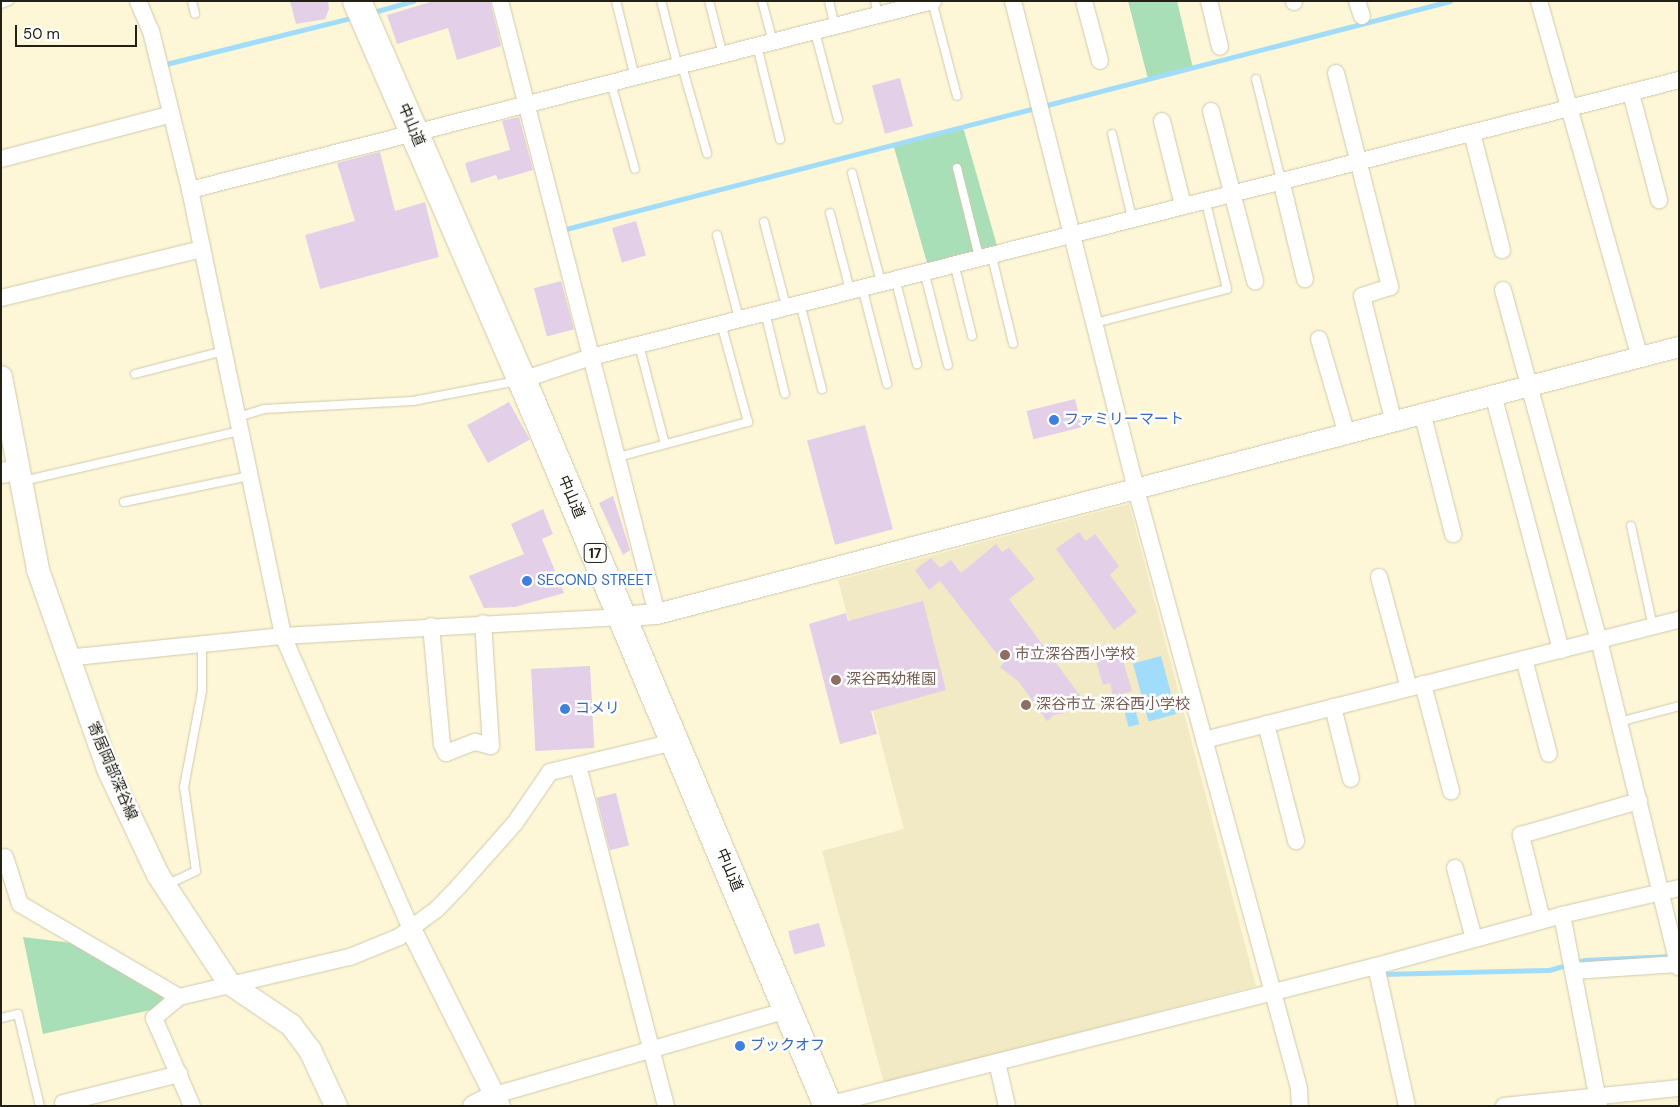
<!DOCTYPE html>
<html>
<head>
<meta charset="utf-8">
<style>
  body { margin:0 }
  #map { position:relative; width:1680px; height:1107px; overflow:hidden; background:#fdf7d8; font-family:"DM Sans","Noto Sans JP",sans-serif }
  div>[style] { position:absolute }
  .built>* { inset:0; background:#f2eac4 }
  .green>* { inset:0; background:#a9dfb7; transform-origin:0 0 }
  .water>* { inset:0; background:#a1dcfa; transform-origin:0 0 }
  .stream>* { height:5px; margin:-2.5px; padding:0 2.5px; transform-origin:2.5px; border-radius:2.5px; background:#a1dcfa }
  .building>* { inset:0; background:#e3cfe8; transform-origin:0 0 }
  .roads { filter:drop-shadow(0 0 1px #cfc9ab) drop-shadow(0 0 1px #cfc9ab) }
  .service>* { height:8px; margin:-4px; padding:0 4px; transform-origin:4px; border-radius:4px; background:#fff }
  .minor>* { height:16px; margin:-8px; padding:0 8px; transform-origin:8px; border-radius:8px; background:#fff }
  .tertiary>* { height:20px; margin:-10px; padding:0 10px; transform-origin:10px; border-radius:10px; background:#fff }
  .secondary>* { height:22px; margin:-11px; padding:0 11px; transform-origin:11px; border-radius:11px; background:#fff }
  .trunk>* { height:28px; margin:-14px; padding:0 14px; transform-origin:14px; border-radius:14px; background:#fff }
  .dots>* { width:14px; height:14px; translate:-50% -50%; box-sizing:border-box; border:2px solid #fff; border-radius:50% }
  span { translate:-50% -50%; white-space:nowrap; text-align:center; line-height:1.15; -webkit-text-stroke:5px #fff; paint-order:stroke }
  .shield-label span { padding:1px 4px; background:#fff; border:1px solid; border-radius:4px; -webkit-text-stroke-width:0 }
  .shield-label { font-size:14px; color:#232116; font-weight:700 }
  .street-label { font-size:15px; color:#232116 }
  .shop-label { font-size:15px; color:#366cbe }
  .left { translate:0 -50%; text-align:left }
  .education-label { font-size:15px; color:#785e54 }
  .frame { position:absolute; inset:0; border:2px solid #232116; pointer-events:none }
  .scale { position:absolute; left:15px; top:25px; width:122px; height:22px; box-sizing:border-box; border:2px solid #232116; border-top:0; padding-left:6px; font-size:15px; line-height:18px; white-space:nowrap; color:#232116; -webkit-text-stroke:4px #fff; paint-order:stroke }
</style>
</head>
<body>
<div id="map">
  <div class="built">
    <div style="clip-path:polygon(1129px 504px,1256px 986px,884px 1084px,822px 851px,904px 829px,838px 580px)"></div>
  </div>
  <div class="green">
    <div style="clip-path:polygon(1128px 1px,1177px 1px,1193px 68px,1148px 79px)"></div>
    <div style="left:963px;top:127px;width:130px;height:72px;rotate:74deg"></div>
    <div style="clip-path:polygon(23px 937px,72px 943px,162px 995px,164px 1007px,43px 1034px)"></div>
  </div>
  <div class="water">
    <div style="left:1161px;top:656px;width:60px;height:29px;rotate:75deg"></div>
    <div style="left:1133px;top:701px;width:24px;height:11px;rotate:75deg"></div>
  </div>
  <div class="stream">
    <div style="left:370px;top:13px;width:45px;rotate:-15.6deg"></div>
    <div style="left:162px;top:65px;width:199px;rotate:-14deg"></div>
    <div style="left:562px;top:230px;width:917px;rotate:-14.46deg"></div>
    <div style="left:1381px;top:974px;width:168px;rotate:-1.4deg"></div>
    <div style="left:1549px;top:970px;width:36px;rotate:-16deg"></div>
    <div style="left:1584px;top:960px;width:89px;rotate:-2.6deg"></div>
  </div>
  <div class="building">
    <div style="clip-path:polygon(290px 1px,328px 1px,329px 9px,325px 19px,296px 24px)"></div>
    <div style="clip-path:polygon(434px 1px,490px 1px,501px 46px,457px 60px,448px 28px,397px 44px,387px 15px)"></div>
    <div style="left:900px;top:78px;width:50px;height:29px;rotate:75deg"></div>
    <div style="clip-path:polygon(519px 117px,533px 170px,498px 180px,496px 175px,471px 183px,465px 163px,510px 150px,502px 121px)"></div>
    <div style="clip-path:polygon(380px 152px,395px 211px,425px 202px,439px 257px,320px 289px,305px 235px,355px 221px,337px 163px)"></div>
    <div style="left:636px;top:221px;width:36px;height:25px;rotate:74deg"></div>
    <div style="left:561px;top:281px;width:50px;height:28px;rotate:75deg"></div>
    <div style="left:1075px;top:399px;width:29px;height:50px;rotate:76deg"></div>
    <div style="left:509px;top:402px;width:43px;height:48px;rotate:61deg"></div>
    <div style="left:865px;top:425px;width:108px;height:60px;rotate:75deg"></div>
    <div style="clip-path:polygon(613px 496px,630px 550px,623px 555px,599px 503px)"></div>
    <div style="clip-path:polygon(543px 509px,553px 534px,542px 539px,564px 593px,515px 607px,484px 608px,469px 576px,524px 554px,511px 524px)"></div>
    <div style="clip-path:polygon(1079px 532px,1086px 541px,1095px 534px,1119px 566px,1110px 575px,1137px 612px,1114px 630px,1056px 549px)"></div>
    <div style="clip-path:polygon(996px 544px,1002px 552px,1009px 548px,1035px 579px,1009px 599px,1081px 697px,1065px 713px,1054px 715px,1047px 721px,1019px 682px,1000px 667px,1004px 663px,940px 581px,929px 590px,915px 570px,931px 558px,940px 568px,951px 560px,961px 573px)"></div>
    <div style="clip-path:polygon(923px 601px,946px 690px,871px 711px,877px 734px,840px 744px,809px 624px,846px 613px,848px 621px)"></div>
    <div style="clip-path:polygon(1120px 651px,1132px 691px,1113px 697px,1110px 683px,1103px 685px,1095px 658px)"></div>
    <div style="left:590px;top:666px;width:82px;height:59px;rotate:87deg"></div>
    <div style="left:616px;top:793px;width:54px;height:20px;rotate:76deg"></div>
    <div style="left:819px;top:923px;width:24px;height:32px;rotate:75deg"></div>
  </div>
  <div class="roads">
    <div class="service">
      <div style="left:192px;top:1px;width:13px;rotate:77deg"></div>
      <div style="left:616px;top:1px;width:78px;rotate:76deg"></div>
      <div style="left:661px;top:1px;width:68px;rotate:75.6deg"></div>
      <div style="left:709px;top:1px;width:56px;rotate:75.5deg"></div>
      <div style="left:762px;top:1px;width:42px;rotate:75deg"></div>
      <div style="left:829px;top:1px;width:26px;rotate:77deg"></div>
      <div style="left:875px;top:1px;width:14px;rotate:78deg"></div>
      <div style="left:932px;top:1px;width:98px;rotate:75.3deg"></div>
      <div style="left:1px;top:4px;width:9px;rotate:-21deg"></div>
      <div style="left:815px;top:32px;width:90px;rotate:75.2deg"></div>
      <div style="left:757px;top:46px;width:96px;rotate:76.1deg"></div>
      <div style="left:682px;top:66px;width:91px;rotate:74deg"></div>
      <div style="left:1256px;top:79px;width:104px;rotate:76.1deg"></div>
      <div style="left:611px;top:83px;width:89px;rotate:74.4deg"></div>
      <div style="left:1112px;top:134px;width:86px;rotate:76.6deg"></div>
      <div style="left:957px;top:168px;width:92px;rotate:76.1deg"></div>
      <div style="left:852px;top:173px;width:113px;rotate:75.1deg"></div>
      <div style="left:830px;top:213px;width:80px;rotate:75.4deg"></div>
      <div style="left:764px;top:222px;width:87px;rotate:75.3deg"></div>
      <div style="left:717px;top:235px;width:86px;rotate:75.2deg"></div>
      <div style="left:991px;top:253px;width:93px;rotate:76.3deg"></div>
      <div style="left:954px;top:263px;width:75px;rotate:76.1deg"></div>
      <div style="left:924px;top:271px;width:97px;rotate:75.7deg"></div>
      <div style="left:895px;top:278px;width:89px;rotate:75.7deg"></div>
      <div style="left:862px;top:287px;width:100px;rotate:75.5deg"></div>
      <div style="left:800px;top:303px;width:89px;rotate:75.7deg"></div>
      <div style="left:765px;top:312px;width:84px;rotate:76.3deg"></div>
      <div style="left:1095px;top:323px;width:136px;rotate:-14.4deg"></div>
      <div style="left:1227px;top:289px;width:93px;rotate:-103.7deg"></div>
      <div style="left:639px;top:345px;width:102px;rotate:75.3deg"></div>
      <div style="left:135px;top:374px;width:92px;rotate:-14.5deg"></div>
      <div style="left:238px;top:417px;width:27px;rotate:-17deg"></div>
      <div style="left:264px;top:409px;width:149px;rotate:-3.1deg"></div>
      <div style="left:413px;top:401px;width:106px;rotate:-10.9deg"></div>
      <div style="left:618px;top:457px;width:135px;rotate:-15.1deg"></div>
      <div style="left:748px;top:422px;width:103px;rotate:-105.3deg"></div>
      <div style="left:23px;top:481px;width:223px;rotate:-13deg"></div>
      <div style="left:124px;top:502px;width:129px;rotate:-11.7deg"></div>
      <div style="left:1631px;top:526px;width:103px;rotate:77.7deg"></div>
      <div style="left:1619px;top:722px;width:62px;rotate:-14.9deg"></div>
      <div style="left:166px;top:885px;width:33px;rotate:-25deg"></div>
      <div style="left:196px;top:871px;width:85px;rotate:-98.1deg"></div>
      <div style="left:184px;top:787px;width:98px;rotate:-79.4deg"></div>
      <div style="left:202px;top:691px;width:47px;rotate:-90deg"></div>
      <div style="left:1px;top:1018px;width:17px;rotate:-13deg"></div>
      <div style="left:18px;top:1014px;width:95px;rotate:76.6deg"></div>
    </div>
    <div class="minor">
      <div style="left:138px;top:1px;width:33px;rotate:67deg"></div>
      <div style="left:151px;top:31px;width:164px;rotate:76.2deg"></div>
      <div style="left:190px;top:190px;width:456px;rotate:78.2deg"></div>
      <div style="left:283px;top:636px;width:320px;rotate:66.4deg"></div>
      <div style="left:500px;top:1px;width:633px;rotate:75.63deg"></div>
      <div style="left:1013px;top:1px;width:503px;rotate:75.85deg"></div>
      <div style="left:1136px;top:489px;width:621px;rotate:74.78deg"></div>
      <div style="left:1299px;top:1088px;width:18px;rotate:87deg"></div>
      <div style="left:1084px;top:1px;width:62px;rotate:75.1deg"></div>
      <div style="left:1209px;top:1px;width:47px;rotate:76.6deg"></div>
      <div style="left:1294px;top:1px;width:1px;rotate:90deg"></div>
      <div style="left:1357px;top:1px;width:16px;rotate:72deg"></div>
      <div style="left:1539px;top:1px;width:371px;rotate:74.2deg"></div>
      <div style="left:1336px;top:73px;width:221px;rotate:75.8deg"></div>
      <div style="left:1390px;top:287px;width:29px;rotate:162deg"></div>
      <div style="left:1362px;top:296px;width:131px;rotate:75.9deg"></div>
      <div style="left:1631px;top:93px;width:111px;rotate:75.3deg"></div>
      <div style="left:1211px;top:111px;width:176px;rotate:75.5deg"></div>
      <div style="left:1162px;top:121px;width:87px;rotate:76deg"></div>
      <div style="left:1472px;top:133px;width:121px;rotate:75.6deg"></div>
      <div style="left:1px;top:159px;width:174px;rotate:-14.7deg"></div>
      <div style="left:1281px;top:180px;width:102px;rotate:76.4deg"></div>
      <div style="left:190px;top:190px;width:767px;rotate:-14.27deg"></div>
      <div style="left:1503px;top:290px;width:363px;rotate:74.7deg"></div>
      <div style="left:1599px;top:640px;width:337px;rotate:76.3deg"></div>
      <div style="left:1px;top:298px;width:207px;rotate:-13.7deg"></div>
      <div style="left:1319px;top:339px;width:100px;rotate:73.7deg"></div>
      <div style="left:522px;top:380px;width:73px;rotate:-18.4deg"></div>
      <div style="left:591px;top:357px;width:1123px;rotate:-14.28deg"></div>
      <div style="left:1494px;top:398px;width:261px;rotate:75.1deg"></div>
      <div style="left:1423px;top:416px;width:122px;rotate:75.7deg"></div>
      <div style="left:1379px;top:577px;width:115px;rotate:74.9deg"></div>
      <div style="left:431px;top:626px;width:119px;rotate:84.7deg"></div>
      <div style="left:442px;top:744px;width:10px;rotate:66deg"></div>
      <div style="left:446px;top:753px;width:31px;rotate:-21deg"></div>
      <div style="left:475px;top:742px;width:16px;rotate:14deg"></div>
      <div style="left:491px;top:746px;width:123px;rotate:-93.7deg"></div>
      <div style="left:66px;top:658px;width:218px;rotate:-5.8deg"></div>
      <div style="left:283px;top:636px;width:339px;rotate:-3.2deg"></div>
      <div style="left:1524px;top:659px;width:98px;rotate:75.3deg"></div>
      <div style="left:1423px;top:684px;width:111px;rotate:75.3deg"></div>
      <div style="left:1333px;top:707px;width:74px;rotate:76deg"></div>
      <div style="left:1266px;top:724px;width:121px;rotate:75.6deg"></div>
      <div style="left:1204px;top:740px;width:490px;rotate:-14.2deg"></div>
      <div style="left:578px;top:766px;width:351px;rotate:75.5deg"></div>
      <div style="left:5px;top:857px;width:49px;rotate:72.3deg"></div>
      <div style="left:20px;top:904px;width:184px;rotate:30.3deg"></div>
      <div style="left:179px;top:997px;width:176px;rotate:-13.2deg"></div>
      <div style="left:350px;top:957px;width:53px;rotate:-22.2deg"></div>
      <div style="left:399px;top:937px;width:47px;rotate:-36.4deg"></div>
      <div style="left:437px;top:909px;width:33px;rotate:-46deg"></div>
      <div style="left:460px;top:885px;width:83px;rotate:-48.4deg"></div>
      <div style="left:515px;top:823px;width:62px;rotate:-55.5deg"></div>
      <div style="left:550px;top:772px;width:128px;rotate:-13.6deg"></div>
      <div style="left:1455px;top:868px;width:73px;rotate:75deg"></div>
      <div style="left:1562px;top:915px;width:195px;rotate:79deg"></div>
      <div style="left:1542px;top:920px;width:88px;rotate:-103.9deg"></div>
      <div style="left:1521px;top:835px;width:123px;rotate:-16.1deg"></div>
      <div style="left:1376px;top:966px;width:143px;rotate:77.5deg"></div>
      <div style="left:1573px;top:971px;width:106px;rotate:-3.8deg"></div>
      <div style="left:179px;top:997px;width:33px;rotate:140deg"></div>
      <div style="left:154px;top:1018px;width:96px;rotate:66.6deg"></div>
      <div style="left:997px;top:1062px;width:45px;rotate:77.2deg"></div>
      <div style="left:495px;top:1095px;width:305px;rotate:-16.2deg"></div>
      <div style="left:63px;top:1103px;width:120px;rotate:-14deg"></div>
      <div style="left:827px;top:1105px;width:566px;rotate:-14.21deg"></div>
      <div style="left:1376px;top:966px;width:193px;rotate:-15.3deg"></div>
      <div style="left:1562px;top:915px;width:120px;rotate:-13deg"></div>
      <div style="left:1504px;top:1106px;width:176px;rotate:-5.9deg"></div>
    </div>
    <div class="tertiary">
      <div style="left:1px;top:473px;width:18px;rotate:-9deg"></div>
      <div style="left:621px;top:617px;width:36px;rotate:-5deg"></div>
      <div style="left:657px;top:614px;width:1056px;rotate:-14.64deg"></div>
      <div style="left:411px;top:929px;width:198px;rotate:63.3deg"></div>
      <div style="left:473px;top:1106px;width:25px;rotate:-27deg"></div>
    </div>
    <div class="secondary">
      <div style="left:1px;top:377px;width:197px;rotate:79.1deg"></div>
      <div style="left:38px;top:570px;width:211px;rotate:70.6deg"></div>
      <div style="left:108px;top:769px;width:117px;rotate:64.7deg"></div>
      <div style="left:158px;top:875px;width:129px;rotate:56.7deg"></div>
      <div style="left:229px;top:983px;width:75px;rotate:34.1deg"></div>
      <div style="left:291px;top:1025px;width:31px;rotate:53deg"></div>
      <div style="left:310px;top:1050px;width:62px;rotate:65.1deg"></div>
    </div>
    <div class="trunk">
      <div style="left:357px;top:1px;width:413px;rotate:66.5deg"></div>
      <div style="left:522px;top:380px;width:788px;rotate:67.15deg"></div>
    </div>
  </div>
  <div class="dots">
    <div style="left:1054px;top:420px;background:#3f7fe0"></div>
    <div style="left:527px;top:581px;background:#3f7fe0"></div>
    <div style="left:1005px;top:655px;background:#8d6e63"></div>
    <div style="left:836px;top:680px;background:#8d6e63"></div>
    <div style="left:1026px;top:705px;background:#8d6e63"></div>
    <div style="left:565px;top:709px;background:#3f7fe0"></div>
    <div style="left:740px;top:1046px;background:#3f7fe0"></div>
  </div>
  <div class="shield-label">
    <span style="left:595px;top:553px">17</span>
  </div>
  <div class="street-label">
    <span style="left:411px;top:125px;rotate:67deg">中山道</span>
    <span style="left:571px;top:497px;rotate:67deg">中山道</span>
    <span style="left:112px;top:771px;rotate:67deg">寄居岡部深谷線</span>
    <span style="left:729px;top:870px;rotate:67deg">中山道</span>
  </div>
  <div class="shop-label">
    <span class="left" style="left:1064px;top:420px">ファミリーマート</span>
    <span class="left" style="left:537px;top:581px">SECOND STREET</span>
    <span class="left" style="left:575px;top:709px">コメリ</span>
    <span class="left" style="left:750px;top:1046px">ブックオフ</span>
  </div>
  <div class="education-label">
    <span class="left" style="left:1015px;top:655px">市立深谷西小学校</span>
    <span class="left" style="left:846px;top:680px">深谷西幼稚園</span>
    <span class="left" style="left:1036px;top:705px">深谷市立 深谷西小学校</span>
  </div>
  <div class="frame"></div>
  <div class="scale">50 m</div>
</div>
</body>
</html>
